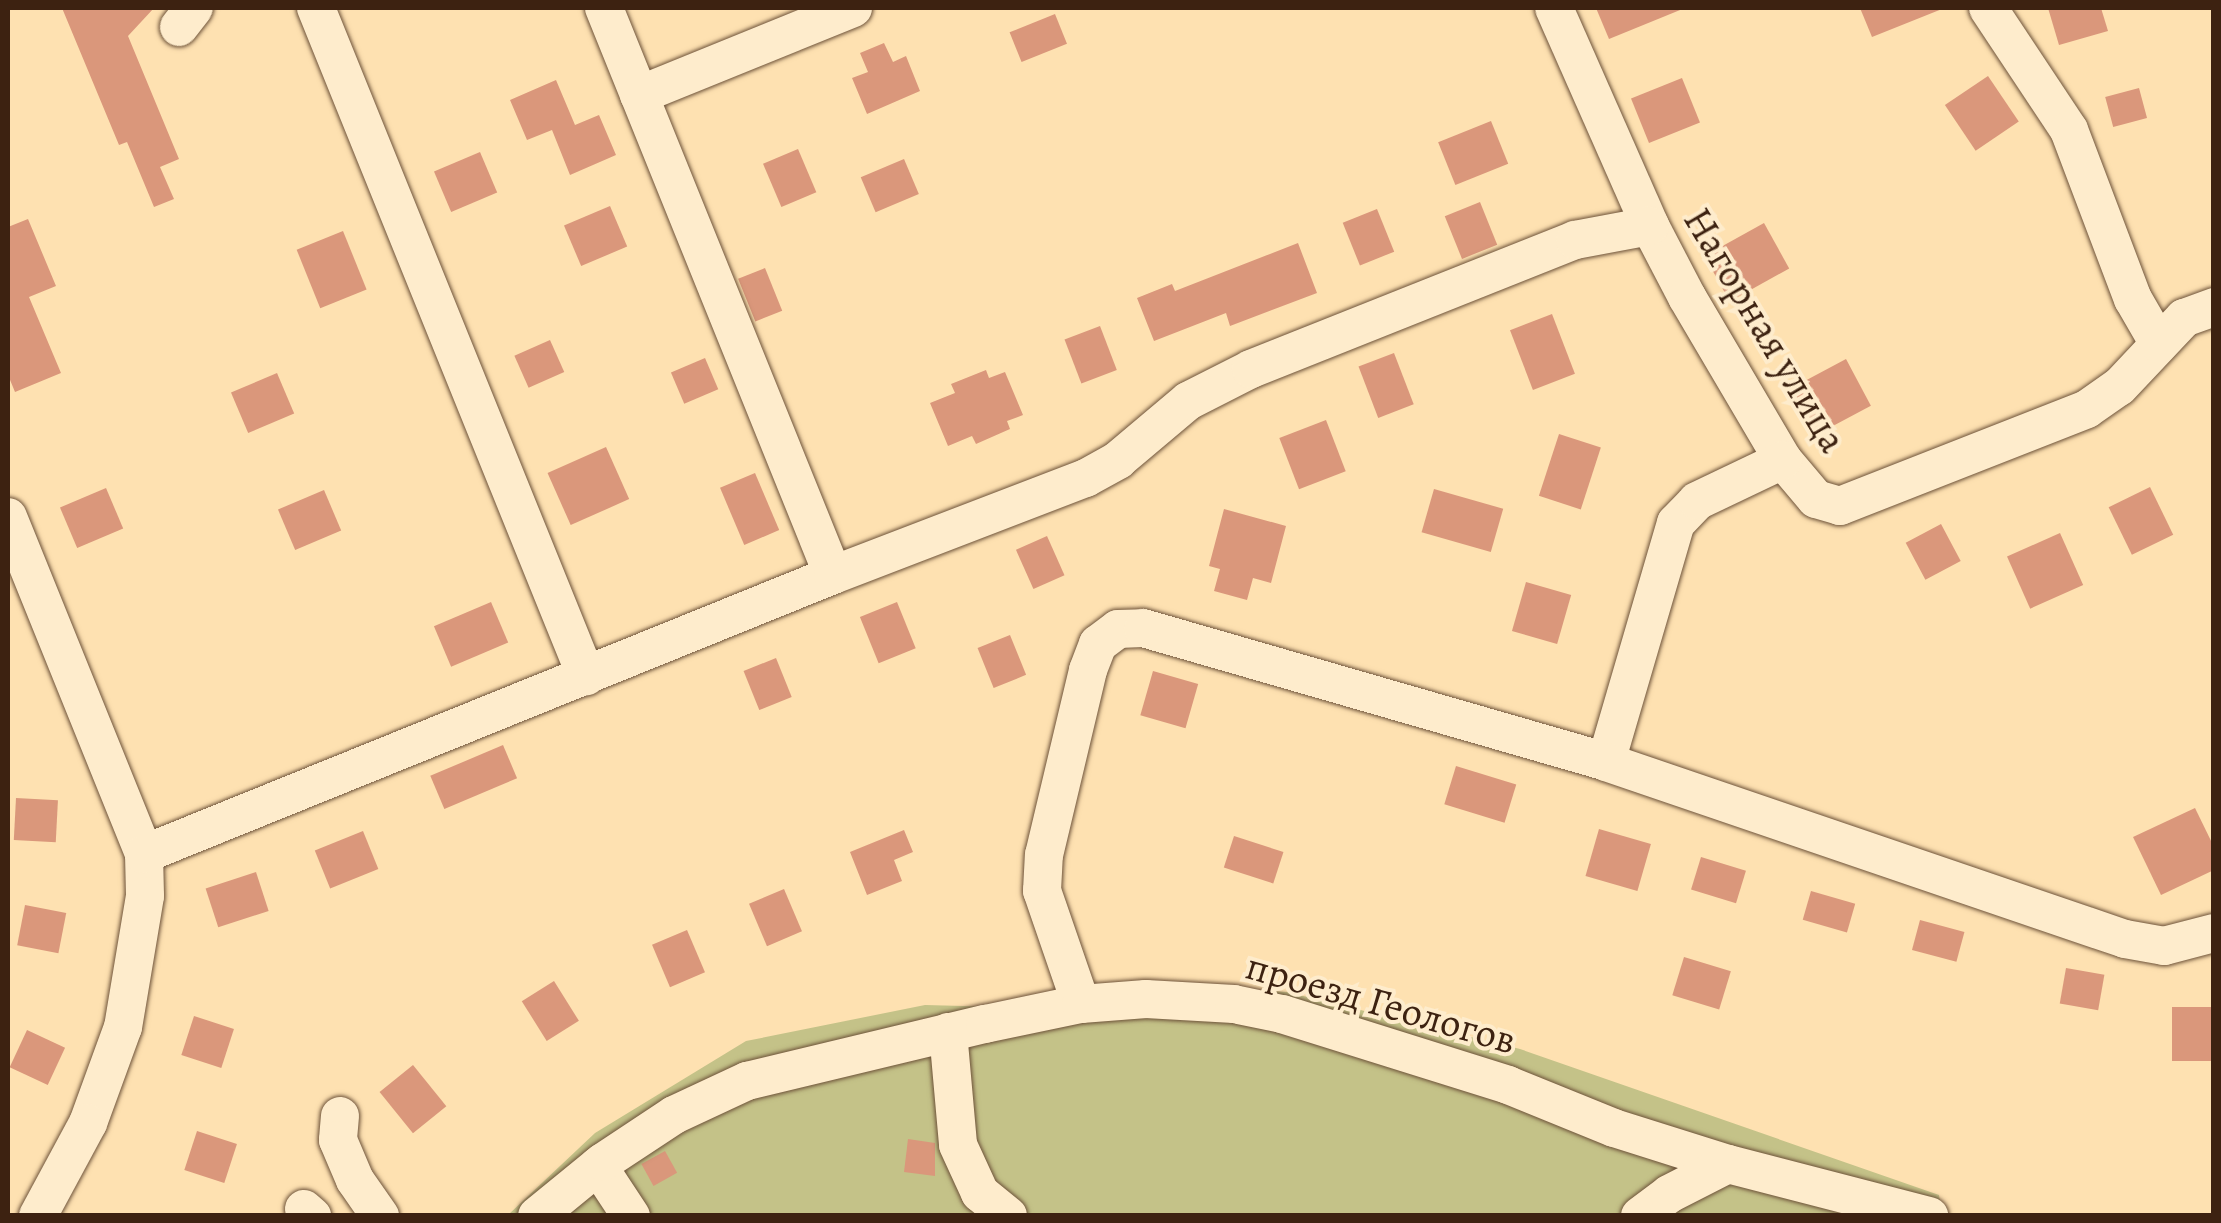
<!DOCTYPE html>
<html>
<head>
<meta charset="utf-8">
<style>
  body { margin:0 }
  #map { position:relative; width:2221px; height:1223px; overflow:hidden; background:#fee1b1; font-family:Alegreya,serif }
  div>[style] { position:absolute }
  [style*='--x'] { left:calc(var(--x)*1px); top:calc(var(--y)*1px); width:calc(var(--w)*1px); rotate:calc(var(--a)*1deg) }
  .green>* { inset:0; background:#c4c288 }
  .building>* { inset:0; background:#da977b; transform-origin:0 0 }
  .roads { filter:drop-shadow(0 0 2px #6d5239) drop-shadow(0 0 2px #6d5239) }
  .minor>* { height:38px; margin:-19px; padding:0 19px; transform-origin:19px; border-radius:19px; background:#feeccc }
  span { translate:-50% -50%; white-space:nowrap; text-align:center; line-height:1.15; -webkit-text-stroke:8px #feeccc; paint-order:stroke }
  .street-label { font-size:40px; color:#3d2211 }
  .frame { position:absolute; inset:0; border:10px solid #3d2211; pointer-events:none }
</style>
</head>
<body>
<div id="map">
  <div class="green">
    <i style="clip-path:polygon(1143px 983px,1287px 992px,1520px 1049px,1939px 1195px,1942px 1215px,507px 1216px,595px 1133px,746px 1041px,925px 1005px,1002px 1007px)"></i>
  </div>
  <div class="building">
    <i style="clip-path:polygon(62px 8px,154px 8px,128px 36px,179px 159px,160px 167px,174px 199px,154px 207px,127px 142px,119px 145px)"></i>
    <i style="clip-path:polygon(1596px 8px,1685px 8px,1609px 39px)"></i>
    <i style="clip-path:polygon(1860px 8px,1942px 8px,1942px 9px,1872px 37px)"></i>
    <i style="clip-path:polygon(2048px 8px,2101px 8px,2108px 31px,2059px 45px)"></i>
    <i style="left:1055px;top:14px;width:32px;height:49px;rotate:68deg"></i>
    <i style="clip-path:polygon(884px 43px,893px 62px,906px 56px,920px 91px,867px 114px,852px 78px,868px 72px,860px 53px)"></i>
    <i style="left:1988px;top:76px;width:55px;height:52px;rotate:56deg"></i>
    <i style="left:1682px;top:78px;width:48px;height:55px;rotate:68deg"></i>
    <i style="clip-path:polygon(556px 80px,575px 125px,599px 115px,616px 155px,570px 175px,552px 130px,527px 140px,510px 100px)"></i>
    <i style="left:2139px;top:88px;width:31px;height:35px;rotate:75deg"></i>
    <i style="left:1491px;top:121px;width:46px;height:57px;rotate:68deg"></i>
    <i style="left:798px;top:149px;width:47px;height:38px;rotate:67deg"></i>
    <i style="left:480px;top:152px;width:44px;height:50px;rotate:67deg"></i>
    <i style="left:904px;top:159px;width:38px;height:47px;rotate:67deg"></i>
    <i style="left:1480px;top:202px;width:46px;height:38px;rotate:68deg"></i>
    <i style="left:610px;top:206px;width:44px;height:50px;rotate:67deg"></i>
    <i style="left:1377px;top:209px;width:46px;height:37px;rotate:68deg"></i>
    <i style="clip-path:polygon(28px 219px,56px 286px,29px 297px,61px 373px,15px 392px,8px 375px,8px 227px)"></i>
    <i style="left:1764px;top:223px;width:52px;height:68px;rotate:61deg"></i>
    <i style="left:343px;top:231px;width:63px;height:50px;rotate:68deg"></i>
    <i style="clip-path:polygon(1298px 243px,1317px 293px,1230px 326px,1226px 313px,1154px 341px,1137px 298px,1172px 284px,1175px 291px)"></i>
    <i style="left:765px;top:268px;width:46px;height:29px;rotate:68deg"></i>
    <i style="left:1552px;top:314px;width:64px;height:45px;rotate:69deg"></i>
    <i style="left:1100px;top:326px;width:47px;height:38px;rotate:69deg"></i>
    <i style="left:550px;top:340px;width:35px;height:39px;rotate:66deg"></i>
    <i style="left:1394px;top:353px;width:55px;height:38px;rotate:69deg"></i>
    <i style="left:705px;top:358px;width:34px;height:37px;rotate:67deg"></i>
    <i style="left:1846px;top:359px;width:53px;height:68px;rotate:62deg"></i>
    <i style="clip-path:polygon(986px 370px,989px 378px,1005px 372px,1023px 415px,1007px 421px,1010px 429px,976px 444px,972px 436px,948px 446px,930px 403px,955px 393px,951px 384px)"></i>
    <i style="left:277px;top:373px;width:44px;height:50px;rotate:67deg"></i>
    <i style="left:1326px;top:420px;width:55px;height:50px;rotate:69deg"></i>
    <i style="left:1559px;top:434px;width:44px;height:65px;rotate:18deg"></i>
    <i style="left:606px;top:447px;width:57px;height:64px;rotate:66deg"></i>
    <i style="left:755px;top:473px;width:62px;height:38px;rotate:67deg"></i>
    <i style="left:2150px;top:487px;width:53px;height:46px;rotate:64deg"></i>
    <i style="left:106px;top:488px;width:44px;height:50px;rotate:67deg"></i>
    <i style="left:1434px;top:489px;width:72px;height:45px;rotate:16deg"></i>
    <i style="left:324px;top:490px;width:44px;height:50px;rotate:67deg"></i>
    <i style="clip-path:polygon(1224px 509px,1286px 526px,1271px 583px,1253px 578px,1247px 600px,1214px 591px,1220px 569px,1209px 566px)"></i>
    <i style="left:1941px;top:524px;width:42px;height:40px;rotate:62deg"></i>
    <i style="left:2060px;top:533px;width:57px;height:58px;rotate:66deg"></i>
    <i style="left:1047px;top:536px;width:43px;height:34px;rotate:66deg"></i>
    <i style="left:1526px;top:582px;width:47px;height:51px;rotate:16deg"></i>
    <i style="left:491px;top:602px;width:44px;height:62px;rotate:67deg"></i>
    <i style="left:897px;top:602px;width:50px;height:40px;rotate:68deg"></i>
    <i style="left:1010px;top:635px;width:43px;height:35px;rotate:68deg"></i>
    <i style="left:776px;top:658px;width:42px;height:35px;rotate:68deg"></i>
    <i style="left:1153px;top:671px;width:47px;height:46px;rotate:16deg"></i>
    <i style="left:503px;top:745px;width:36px;height:79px;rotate:67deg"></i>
    <i style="left:1456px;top:766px;width:63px;height:40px;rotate:17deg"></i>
    <i style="left:16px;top:798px;width:42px;height:42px;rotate:3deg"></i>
    <i style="clip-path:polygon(2195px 808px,2214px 847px,2214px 870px,2161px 895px,2133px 837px)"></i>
    <i style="left:1599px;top:829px;width:54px;height:49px;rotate:16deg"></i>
    <i style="clip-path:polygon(904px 830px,913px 852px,894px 860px,902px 881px,867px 895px,850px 852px)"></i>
    <i style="left:363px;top:831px;width:41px;height:52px;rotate:68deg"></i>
    <i style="left:1234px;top:836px;width:52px;height:33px;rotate:18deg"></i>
    <i style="left:1701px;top:857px;width:47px;height:34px;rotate:17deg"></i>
    <i style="left:256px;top:872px;width:41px;height:53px;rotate:72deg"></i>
    <i style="left:784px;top:889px;width:46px;height:38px;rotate:67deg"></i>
    <i style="left:1811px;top:891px;width:46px;height:30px;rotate:16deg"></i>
    <i style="left:25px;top:905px;width:42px;height:41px;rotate:11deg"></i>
    <i style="left:1920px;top:920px;width:46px;height:31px;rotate:15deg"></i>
    <i style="left:687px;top:930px;width:46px;height:38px;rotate:67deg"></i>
    <i style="left:1684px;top:957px;width:49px;height:40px;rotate:17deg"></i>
    <i style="left:2066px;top:968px;width:39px;height:36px;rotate:10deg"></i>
    <i style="left:554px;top:981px;width:47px;height:38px;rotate:58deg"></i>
    <i style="left:2214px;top:1007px;width:54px;height:42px;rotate:90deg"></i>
    <i style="left:194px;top:1016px;width:42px;height:41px;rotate:18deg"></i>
    <i style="left:27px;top:1030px;width:42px;height:41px;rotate:25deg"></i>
    <i style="left:413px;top:1065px;width:53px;height:43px;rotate:51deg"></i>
    <i style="left:197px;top:1131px;width:42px;height:41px;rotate:18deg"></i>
    <i style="clip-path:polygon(908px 1139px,935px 1143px,935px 1176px,904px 1172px)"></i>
    <i style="left:665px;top:1151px;width:25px;height:27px;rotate:61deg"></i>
  </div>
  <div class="roads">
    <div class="minor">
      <i style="--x:316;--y:8;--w:721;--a:67.99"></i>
      <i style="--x:604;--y:8;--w:611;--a:68.01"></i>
      <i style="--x:1554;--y:8;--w:238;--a:66.2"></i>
      <i style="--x:1650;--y:226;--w:80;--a:62.5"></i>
      <i style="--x:1687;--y:297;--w:189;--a:59.5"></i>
      <i style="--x:1783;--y:460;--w:51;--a:49.8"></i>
      <i style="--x:1816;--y:499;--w:25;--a:16"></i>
      <i style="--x:1840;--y:506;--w:265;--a:-21.4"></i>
      <i style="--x:2087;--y:409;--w:39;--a:-35"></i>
      <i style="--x:2119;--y:387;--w:95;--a:-46.7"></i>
      <i style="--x:2184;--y:318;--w:32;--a:-20"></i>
      <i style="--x:1988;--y:8;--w:146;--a:56.4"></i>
      <i style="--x:2069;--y:130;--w:181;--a:69.3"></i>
      <i style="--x:2133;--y:299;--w:52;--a:60"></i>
      <i style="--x:179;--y:27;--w:24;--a:-52"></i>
      <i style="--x:639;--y:95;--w:231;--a:-22.1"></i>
      <i style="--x:8;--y:517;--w:363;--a:68"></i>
      <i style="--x:144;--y:854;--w:42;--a:88.6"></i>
      <i style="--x:145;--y:896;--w:133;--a:99.5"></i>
      <i style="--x:123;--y:1027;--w:102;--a:110"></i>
      <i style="--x:88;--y:1123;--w:106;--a:118.3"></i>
      <i style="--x:1606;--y:762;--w:249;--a:-73.7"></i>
      <i style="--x:1676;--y:523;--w:30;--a:-46"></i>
      <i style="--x:1697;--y:501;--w:95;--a:-25.5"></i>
      <i style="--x:144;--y:854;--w:743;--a:-22.04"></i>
      <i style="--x:833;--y:575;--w:271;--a:-21"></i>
      <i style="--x:1086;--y:478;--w:37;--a:-29"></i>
      <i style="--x:1118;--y:460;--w:92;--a:-40.1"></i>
      <i style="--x:1188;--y:401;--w:71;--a:-26.9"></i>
      <i style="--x:1251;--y:369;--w:349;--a:-21.7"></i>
      <i style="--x:1575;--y:240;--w:76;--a:-10.6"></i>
      <i style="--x:1081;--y:1004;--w:120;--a:-109"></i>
      <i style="--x:1042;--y:891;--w:36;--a:-87"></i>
      <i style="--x:1044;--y:855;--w:190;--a:-76.6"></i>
      <i style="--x:1088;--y:670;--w:28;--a:-69"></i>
      <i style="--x:1098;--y:644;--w:25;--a:-37"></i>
      <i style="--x:1118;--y:629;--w:25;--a:-2"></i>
      <i style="--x:1143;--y:628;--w:482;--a:16.1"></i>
      <i style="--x:1606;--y:762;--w:548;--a:18.83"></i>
      <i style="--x:2125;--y:939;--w:40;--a:10"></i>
      <i style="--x:2164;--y:946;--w:52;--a:-14.6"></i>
      <i style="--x:948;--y:1032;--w:113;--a:84.9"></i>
      <i style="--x:958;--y:1145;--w:53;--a:65.4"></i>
      <i style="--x:980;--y:1193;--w:36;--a:39"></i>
      <i style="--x:340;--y:1116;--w:24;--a:95"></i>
      <i style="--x:338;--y:1140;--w:43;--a:67"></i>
      <i style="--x:355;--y:1180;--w:44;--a:55.2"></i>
      <i style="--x:598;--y:1166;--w:60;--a:56.6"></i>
      <i style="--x:304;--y:1209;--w:11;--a:41"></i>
      <i style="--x:537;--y:1216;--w:85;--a:-39.3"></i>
      <i style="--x:603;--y:1162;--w:85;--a:-33.5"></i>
      <i style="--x:674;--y:1115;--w:81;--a:-25"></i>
      <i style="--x:747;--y:1081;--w:245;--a:-13.5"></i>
      <i style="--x:985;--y:1024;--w:98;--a:-11.8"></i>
      <i style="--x:1081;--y:1004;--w:65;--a:-4.4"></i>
      <i style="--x:1146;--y:999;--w:88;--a:3.3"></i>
      <i style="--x:1234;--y:1004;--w:49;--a:11.8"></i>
      <i style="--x:1282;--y:1014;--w:237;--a:17.4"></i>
      <i style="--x:1508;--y:1085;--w:114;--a:22.1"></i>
      <i style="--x:1614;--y:1128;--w:120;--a:17.5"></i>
      <i style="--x:1728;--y:1164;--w:208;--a:14.5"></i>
      <i style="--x:1640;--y:1216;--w:36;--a:-37"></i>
      <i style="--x:1669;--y:1194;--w:66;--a:-27"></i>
    </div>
  </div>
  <div class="street-label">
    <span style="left:1765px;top:330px;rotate:59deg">Нагорная улица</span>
    <span style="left:1381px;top:1003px;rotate:16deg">проезд Геологов</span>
  </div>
  <div class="frame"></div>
</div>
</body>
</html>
